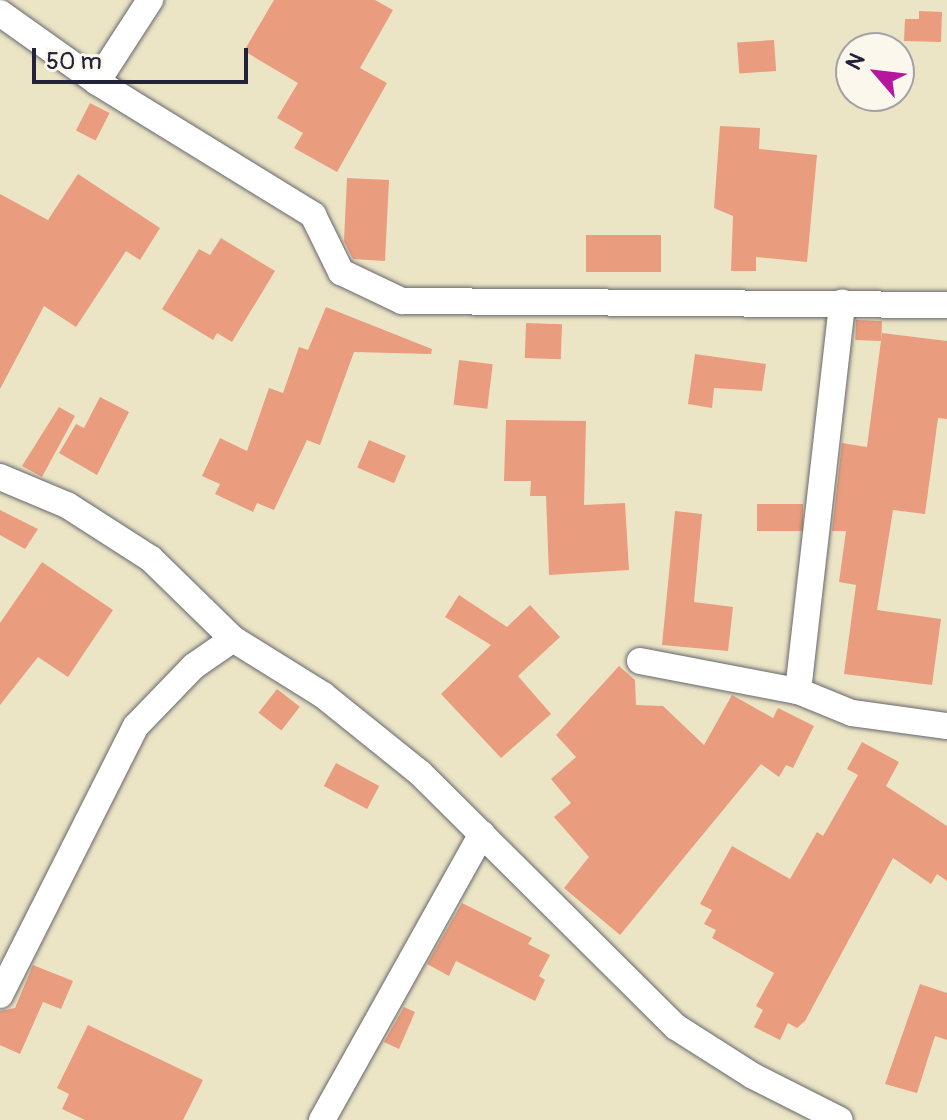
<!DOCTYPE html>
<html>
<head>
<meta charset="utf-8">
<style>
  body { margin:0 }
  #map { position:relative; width:947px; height:1120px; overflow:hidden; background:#ebe5c6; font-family:Pangolin,sans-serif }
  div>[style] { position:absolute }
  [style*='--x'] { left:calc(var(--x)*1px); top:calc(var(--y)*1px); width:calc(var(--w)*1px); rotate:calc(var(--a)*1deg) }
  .building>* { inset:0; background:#e99d7e; transform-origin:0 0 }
  .roads { filter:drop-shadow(0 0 2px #68666c) drop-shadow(0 0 2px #68666c) }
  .minor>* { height:26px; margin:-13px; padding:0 13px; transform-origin:13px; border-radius:13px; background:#fff }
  span { translate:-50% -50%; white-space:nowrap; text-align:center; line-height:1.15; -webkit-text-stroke:8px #fbf7ec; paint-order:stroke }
  .north { position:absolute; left:835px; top:32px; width:80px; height:80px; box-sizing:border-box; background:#fbf7ec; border:2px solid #a4a2a5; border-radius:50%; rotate:298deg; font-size:22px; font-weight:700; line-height:32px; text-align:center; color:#22223b }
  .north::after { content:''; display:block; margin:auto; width:28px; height:36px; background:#b5179e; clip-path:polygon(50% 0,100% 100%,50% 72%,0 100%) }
  .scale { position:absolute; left:32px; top:48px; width:216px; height:36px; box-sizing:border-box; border:4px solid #22223b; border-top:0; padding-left:10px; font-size:24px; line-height:28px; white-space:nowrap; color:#22223b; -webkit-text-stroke:6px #fbf7ec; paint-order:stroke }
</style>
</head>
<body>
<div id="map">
  <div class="building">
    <i style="clip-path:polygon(274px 0,375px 0,393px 10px,360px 68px,387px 83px,337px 172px,294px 148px,303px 133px,277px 118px,298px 83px,244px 51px)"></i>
    <i style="clip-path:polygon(919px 11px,942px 12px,941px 42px,904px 41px,905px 19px,919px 19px)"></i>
    <i style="left:774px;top:40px;width:31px;height:37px;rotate:86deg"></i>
    <i style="left:90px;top:103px;width:22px;height:31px;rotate:27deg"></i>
    <i style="clip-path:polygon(720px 126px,760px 128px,759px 149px,817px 155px,807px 262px,756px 257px,756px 271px,731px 271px,733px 216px,714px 208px)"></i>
    <i style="clip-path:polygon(78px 174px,160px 228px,140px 260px,126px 251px,76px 327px,44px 306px,0 389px,0 194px,48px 220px)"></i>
    <i style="clip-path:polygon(347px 178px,389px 180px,385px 261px,353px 259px,344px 241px)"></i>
    <i style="left:586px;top:235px;width:75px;height:37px"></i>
    <i style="clip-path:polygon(221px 238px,275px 271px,232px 342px,217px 333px,213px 340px,162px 309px,199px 249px,210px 255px)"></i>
    <i style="clip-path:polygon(326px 307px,432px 349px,431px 354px,354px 352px,320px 445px,307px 440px,274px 510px,257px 503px,253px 512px,215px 494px,220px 484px,202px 476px,220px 438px,247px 451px,269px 388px,283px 393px,299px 347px,308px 350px)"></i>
    <i style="left:856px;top:320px;width:26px;height:20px;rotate:2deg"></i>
    <i style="left:526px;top:323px;width:36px;height:35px;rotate:2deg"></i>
    <i style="clip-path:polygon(882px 333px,947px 341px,947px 419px,938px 418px,925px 514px,893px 510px,877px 610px,941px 619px,932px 685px,844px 674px,856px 585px,839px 582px,846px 531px,832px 531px,842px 443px,867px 447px)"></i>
    <i style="clip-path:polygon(695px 354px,766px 364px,762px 391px,714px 388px,712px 408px,688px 404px)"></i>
    <i style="left:459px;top:360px;width:34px;height:45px;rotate:7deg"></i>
    <i style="clip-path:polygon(100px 397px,129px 412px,97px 475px,59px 453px,76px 424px,84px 428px)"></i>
    <i style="clip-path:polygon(59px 407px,75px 416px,42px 477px,22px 466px)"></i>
    <i style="clip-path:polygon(506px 420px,586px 421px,584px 505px,625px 503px,629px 570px,549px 575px,546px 496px,530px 496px,531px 481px,504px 481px)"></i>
    <i style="left:369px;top:440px;width:40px;height:30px;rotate:23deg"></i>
    <i style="left:757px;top:504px;width:46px;height:27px"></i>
    <i style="clip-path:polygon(0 510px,38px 529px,25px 549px,0 535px)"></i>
    <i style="clip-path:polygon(675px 511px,702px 514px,694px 602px,733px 607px,728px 651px,662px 645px)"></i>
    <i style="clip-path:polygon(42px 562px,113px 610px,68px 677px,38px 657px,0 705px,0 623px)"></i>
    <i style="clip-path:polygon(459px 595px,507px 627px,530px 605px,560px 637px,518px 676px,551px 714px,501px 758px,441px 694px,491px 645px,445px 617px)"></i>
    <i style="clip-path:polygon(619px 666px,635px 680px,636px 705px,663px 706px,704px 745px,732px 695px,773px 718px,778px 708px,814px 726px,793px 768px,786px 765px,779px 777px,761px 764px,620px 935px,564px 888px,589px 857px,554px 817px,571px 803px,551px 779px,576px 757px,556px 735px)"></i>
    <i style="left:277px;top:689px;width:29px;height:30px;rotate:38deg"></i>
    <i style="clip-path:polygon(862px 742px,899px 762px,886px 786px,947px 826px,947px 881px,937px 874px,931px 884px,893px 858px,805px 1021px,797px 1028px,788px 1023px,780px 1040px,754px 1027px,763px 1010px,756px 1006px,774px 973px,712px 938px,716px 930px,704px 924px,712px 910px,700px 904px,732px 846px,790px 879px,817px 832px,823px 836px,858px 775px,847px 769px)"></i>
    <i style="left:336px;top:763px;width:49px;height:26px;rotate:28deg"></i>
    <i style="clip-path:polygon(462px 903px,532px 938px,528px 944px,550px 955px,539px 976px,545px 980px,535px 1001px,456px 961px,449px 976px,427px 964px)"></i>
    <i style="clip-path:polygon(33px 965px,73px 981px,61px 1009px,43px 1002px,20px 1054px,0 1045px,0 1011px,15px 1008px)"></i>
    <i style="clip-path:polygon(920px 984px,947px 993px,947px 1040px,935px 1036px,917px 1093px,885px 1084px)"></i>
    <i style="clip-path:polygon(404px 1007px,415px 1012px,399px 1049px,384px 1042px)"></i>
    <i style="clip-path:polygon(88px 1025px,203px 1080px,183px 1120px,85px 1120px,62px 1109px,69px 1094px,57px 1088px)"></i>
  </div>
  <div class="roads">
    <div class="minor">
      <i style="--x:0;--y:13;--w:119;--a:35.4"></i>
      <i style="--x:97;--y:82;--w:254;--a:31.6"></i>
      <i style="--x:313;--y:215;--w:64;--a:63.8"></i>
      <i style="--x:341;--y:272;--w:68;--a:25.4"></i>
      <i style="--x:402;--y:301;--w:545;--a:0.42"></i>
      <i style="--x:97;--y:82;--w:98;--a:-57.1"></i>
      <i style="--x:0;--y:477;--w:73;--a:22.7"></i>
      <i style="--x:67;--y:505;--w:100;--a:32.7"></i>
      <i style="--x:151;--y:559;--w:115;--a:44.3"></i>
      <i style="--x:233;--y:639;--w:106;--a:31.9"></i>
      <i style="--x:323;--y:695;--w:124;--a:38.8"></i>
      <i style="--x:420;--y:773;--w:361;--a:44.8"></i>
      <i style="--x:676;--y:1027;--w:91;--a:32.5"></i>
      <i style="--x:753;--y:1076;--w:97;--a:26.8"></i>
      <i style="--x:640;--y:661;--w:161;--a:10.8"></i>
      <i style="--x:798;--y:691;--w:58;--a:22.2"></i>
      <i style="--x:852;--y:713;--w:96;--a:7.8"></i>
      <i style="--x:798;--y:691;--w:391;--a:-83.5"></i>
      <i style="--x:0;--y:995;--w:301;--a:-63.2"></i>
      <i style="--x:136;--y:726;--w:83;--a:-46"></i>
      <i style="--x:194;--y:666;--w:47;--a:-34.7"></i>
      <i style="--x:322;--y:1120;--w:328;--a:-60.8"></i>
    </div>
  </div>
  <div class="north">N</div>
  <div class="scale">50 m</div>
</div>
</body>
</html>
